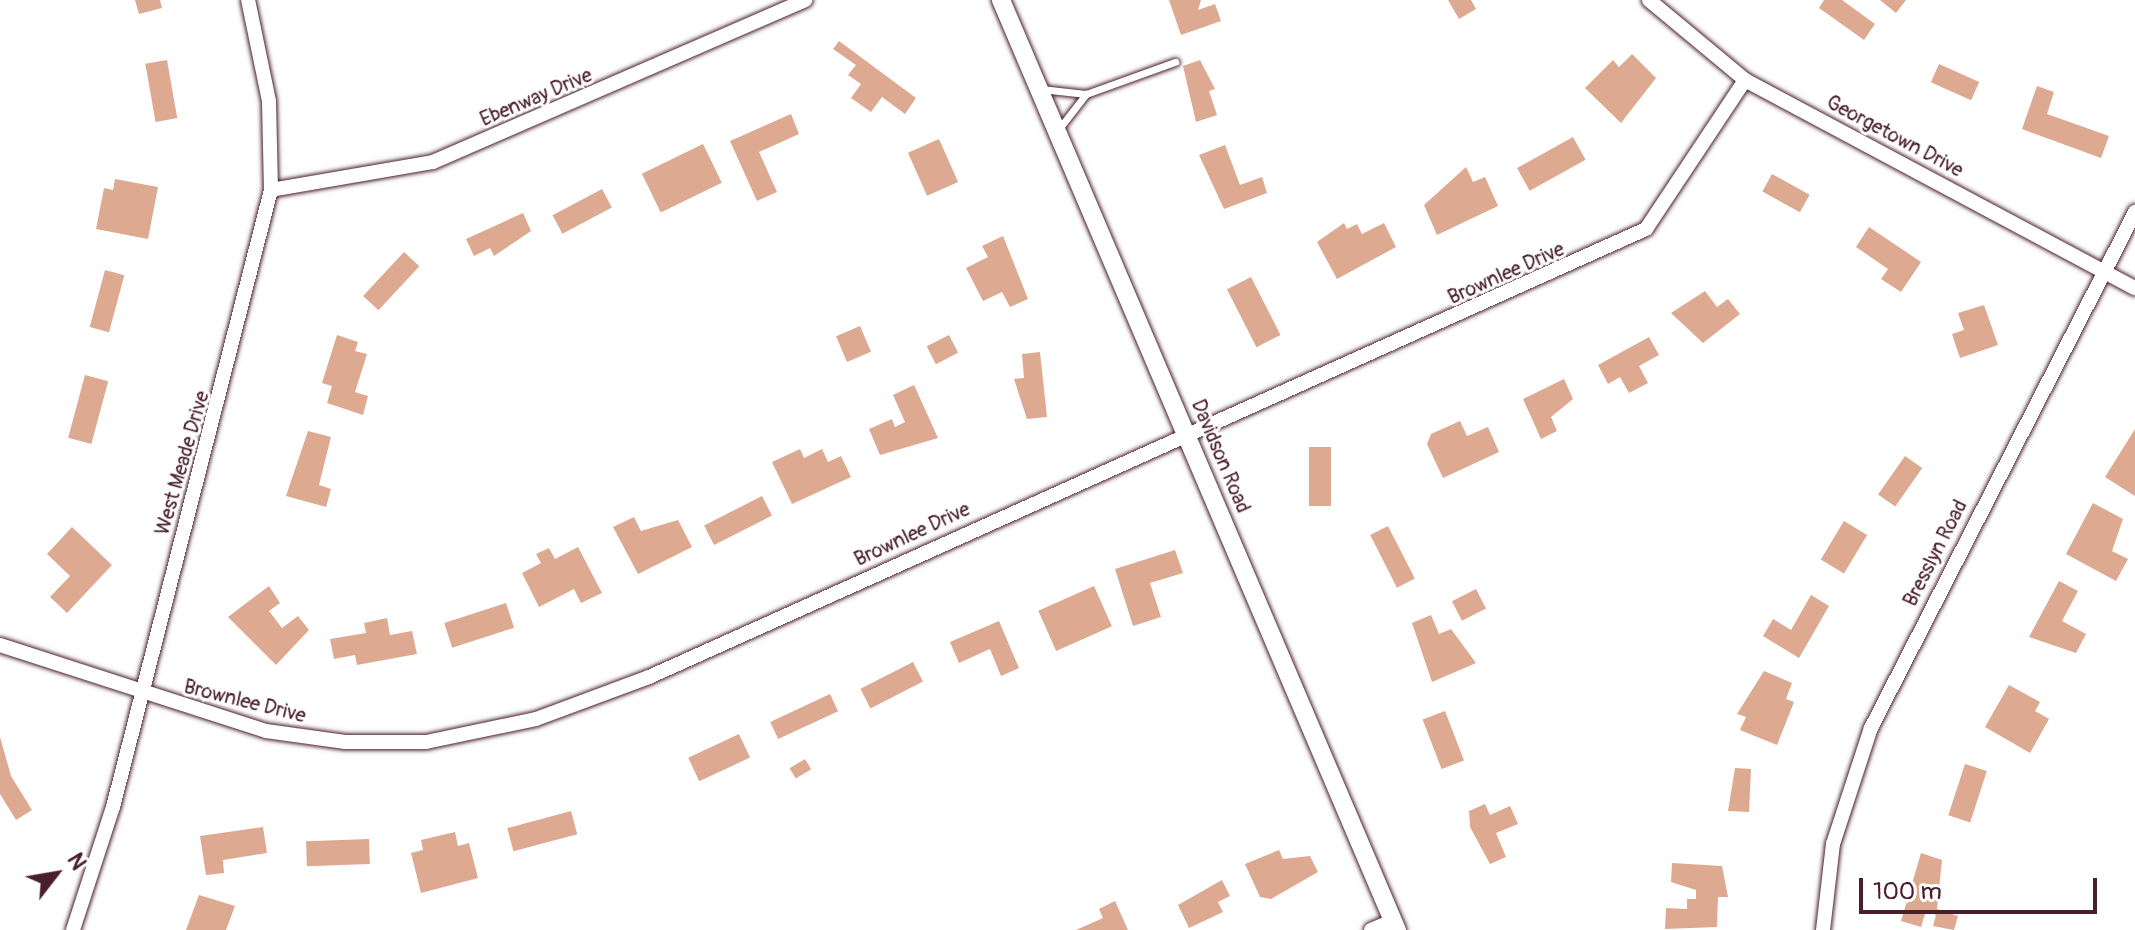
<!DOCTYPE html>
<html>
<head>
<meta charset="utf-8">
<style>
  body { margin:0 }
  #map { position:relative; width:2135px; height:930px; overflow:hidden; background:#fff; font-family:Pangolin,sans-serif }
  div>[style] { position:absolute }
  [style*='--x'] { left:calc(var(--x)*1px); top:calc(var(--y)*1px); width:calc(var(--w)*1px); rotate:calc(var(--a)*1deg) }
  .building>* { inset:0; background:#dda991; transform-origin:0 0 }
  .roads { filter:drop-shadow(0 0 2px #4a1f2b) drop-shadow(0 0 2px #4a1f2b) }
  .lane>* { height:7px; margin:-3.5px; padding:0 3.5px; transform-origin:3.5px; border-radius:3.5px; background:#fff }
  .street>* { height:14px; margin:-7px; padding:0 7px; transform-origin:7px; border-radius:7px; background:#fff }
  .secondary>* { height:18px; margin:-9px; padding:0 9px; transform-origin:9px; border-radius:9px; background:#fff }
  span { translate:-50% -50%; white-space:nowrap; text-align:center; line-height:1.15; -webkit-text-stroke:6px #fff; paint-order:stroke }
  .street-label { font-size:20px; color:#4a1f2b }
  .north { position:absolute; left:16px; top:834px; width:80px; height:80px; -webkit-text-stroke:6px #fff; paint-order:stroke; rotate:59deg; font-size:22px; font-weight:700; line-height:32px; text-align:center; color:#4a1f2b }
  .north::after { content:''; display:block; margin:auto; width:28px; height:36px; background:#4a1f2b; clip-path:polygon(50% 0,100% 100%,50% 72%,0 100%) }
  .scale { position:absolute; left:1859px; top:878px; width:238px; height:36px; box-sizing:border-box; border:4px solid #4a1f2b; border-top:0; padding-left:10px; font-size:24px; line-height:28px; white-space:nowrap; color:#4a1f2b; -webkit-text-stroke:6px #fff; paint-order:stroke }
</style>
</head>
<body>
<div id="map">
  <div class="building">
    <i style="clip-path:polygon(135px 0,160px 0,162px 8px,139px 14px)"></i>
    <i style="clip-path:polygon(1169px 0,1201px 0,1198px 10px,1215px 4px,1221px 21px,1181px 35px)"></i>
    <i style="clip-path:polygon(1448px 0,1471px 0,1476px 9px,1459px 19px)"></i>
    <i style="clip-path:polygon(1824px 0,1842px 0,1875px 24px,1864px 40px,1819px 8px)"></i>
    <i style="clip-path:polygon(1880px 0,1906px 0,1896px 13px)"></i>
    <i style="clip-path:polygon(839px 41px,916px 98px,905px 114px,882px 97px,871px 112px,851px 98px,861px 84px,848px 75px,856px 65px,833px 49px)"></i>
    <i style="clip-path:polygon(1632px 54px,1656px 78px,1621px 123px,1585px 88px,1613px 60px,1619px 67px)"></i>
    <i style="left:167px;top:60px;width:59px;height:22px;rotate:80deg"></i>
    <i style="clip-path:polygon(1200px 60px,1215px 89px,1209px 91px,1217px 115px,1196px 122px,1183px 66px)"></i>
    <i style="left:1939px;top:64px;width:44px;height:20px;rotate:24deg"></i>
    <i style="clip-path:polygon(2037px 86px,2054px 92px,2047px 114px,2109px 136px,2101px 158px,2022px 129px)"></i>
    <i style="clip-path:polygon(791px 114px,799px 134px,759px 152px,777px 192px,757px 201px,730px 141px)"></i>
    <i style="left:1573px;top:137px;width:26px;height:64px;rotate:61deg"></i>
    <i style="left:939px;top:139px;width:47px;height:34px;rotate:66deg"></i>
    <i style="left:703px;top:144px;width:43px;height:68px;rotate:64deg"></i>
    <i style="clip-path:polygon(1225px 145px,1240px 185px,1262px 177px,1267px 193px,1224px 209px,1199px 155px)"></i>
    <i style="clip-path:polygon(1466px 167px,1473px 182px,1485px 177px,1498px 206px,1437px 235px,1424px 205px)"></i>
    <i style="left:1772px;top:174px;width:43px;height:20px;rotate:29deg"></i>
    <i style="clip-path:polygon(115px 179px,158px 187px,148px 239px,96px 229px,104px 188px,113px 190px)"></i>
    <i style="left:602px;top:189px;width:21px;height:56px;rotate:62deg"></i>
    <i style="clip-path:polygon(523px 213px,531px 231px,494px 256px,490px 248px,474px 256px,466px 239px)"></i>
    <i style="clip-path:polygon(1344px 223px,1347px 229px,1357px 224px,1362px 234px,1384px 223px,1396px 247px,1337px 279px,1317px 242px)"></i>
    <i style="clip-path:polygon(1869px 227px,1921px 262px,1901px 292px,1881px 279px,1888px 269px,1856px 247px)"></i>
    <i style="clip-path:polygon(1003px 236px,1028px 299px,1010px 307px,1002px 292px,983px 301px,966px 268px,988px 257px,982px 246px)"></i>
    <i style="left:404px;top:252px;width:21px;height:60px;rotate:43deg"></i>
    <i style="left:105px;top:270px;width:20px;height:59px;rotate:15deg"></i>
    <i style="left:1251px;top:277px;width:65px;height:27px;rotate:63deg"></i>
    <i style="clip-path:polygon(1705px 291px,1717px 307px,1728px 299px,1740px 314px,1703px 343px,1671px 313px)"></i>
    <i style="clip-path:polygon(1984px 305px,1998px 345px,1960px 358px,1952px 334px,1964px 330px,1958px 313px)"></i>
    <i style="left:860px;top:326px;width:28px;height:26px;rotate:67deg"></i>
    <i style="clip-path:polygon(337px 335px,358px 342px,355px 351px,367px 354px,355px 392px,368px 396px,363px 415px,327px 403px,332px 386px,322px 383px)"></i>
    <i style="left:949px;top:335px;width:20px;height:25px;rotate:63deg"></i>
    <i style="clip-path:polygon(1649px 337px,1659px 355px,1639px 366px,1648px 383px,1629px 393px,1620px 377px,1608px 384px,1598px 365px)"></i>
    <i style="clip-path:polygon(1040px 352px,1047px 417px,1027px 419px,1014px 379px,1024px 378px,1022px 354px)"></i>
    <i style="left:85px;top:375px;width:24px;height:65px;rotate:15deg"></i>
    <i style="clip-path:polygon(1564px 379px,1573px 399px,1551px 417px,1557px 431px,1541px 439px,1523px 399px)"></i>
    <i style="clip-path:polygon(914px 385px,938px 438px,880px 455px,869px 429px,892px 419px,895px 427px,905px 422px,893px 395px)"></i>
    <i style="clip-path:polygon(1460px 421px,1467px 436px,1488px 427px,1499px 452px,1443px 478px,1427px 444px,1431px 434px)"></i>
    <i style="clip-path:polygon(2135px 429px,2135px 496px,2105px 477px)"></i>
    <i style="clip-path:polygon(308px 431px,331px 437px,319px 485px,331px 489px,326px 507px,286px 496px)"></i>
    <i style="left:1309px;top:447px;width:22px;height:59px"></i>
    <i style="clip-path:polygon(800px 449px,804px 458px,822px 449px,828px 462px,841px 456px,851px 477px,792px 504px,772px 462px)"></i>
    <i style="left:1905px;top:456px;width:21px;height:47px;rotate:35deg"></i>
    <i style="left:762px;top:496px;width:22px;height:65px;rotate:63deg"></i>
    <i style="clip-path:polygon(2093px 503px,2123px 519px,2112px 551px,2128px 559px,2116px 581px,2066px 554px)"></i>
    <i style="clip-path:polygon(634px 517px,641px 531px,678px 520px,692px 547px,638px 574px,613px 527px)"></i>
    <i style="left:1844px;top:521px;width:27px;height:45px;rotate:31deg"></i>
    <i style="left:1388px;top:526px;width:59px;height:20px;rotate:63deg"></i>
    <i style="clip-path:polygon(72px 527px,112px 565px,67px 613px,50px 597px,70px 576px,47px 554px)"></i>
    <i style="clip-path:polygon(578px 547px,602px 593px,581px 603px,574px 589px,539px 607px,522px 573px,541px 563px,536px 554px,549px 548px,555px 559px)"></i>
    <i style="clip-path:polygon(1175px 550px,1183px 573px,1150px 583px,1161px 617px,1133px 626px,1115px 569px)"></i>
    <i style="clip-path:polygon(2059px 581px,2078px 591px,2062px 621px,2086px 634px,2076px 653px,2029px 637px)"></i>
    <i style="clip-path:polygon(269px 586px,280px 603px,269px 611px,282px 628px,298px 616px,309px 630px,276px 665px,228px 617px)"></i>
    <i style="left:1094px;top:586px;width:44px;height:61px;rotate:66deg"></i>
    <i style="left:1476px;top:589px;width:22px;height:27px;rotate:63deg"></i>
    <i style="clip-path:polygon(1811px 595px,1829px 606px,1799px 658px,1763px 636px,1773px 619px,1791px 630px)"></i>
    <i style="left:506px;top:603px;width:26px;height:65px;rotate:72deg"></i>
    <i style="clip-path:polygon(1431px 615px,1439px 634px,1451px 629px,1476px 663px,1432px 682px,1412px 623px)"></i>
    <i style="clip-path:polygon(387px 618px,390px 635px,412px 631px,417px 654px,357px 665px,355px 655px,334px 659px,330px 639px,366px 633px,364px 623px)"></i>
    <i style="clip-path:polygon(999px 621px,1019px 668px,1001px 676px,990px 649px,959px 663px,950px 642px)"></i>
    <i style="left:913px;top:662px;width:22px;height:59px;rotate:63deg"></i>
    <i style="clip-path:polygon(1764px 671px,1792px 683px,1786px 699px,1794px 702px,1777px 745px,1740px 730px,1746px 717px,1737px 714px)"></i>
    <i style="clip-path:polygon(2009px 685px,2040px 702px,2035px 711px,2049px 719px,2030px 753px,1985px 727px)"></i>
    <i style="left:830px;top:694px;width:19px;height:66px;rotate:65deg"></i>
    <i style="left:1445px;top:711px;width:53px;height:24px;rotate:69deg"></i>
    <i style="left:739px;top:734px;width:26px;height:56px;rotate:65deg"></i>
    <i style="clip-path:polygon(0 737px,11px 776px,32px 810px,16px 820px,0 794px)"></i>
    <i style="left:805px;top:759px;width:12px;height:18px;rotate:59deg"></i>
    <i style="left:1965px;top:764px;width:23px;height:54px;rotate:18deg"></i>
    <i style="clip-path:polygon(1735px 768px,1751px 769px,1749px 812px,1728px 811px)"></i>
    <i style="clip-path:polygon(1485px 804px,1490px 815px,1510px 806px,1518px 824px,1496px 833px,1506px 857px,1490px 864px,1470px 827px,1469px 811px)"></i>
    <i style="left:571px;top:811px;width:24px;height:66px;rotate:75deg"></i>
    <i style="clip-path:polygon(263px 827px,267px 853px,223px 860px,224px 873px,206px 875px,200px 836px)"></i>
    <i style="clip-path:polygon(455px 832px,458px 846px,469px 843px,478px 878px,421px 893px,411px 853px,423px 850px,421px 840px)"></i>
    <i style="left:369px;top:839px;width:25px;height:63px;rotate:88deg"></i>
    <i style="clip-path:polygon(1279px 850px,1283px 859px,1310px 856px,1318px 872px,1271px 899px,1260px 897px,1245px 864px)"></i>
    <i style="clip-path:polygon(1921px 853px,1942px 860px,1937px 909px,1958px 916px,1954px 930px,1933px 926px,1936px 915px,1926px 911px,1921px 927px,1901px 921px)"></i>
    <i style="clip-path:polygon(1672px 863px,1722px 866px,1728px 897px,1718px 897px,1717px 927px,1665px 929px,1666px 908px,1687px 909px,1687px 899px,1696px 899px,1696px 890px,1671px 882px)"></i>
    <i style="clip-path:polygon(1222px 880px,1230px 896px,1218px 902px,1223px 912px,1189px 928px,1178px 905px)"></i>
    <i style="clip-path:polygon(199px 895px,235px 906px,226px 930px,186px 930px)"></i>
    <i style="clip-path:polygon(1115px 901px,1128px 930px,1076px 930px,1103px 918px,1099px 909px)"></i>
  </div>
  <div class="roads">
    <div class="lane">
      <i style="--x:1041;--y:89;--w:45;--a:6.3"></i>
      <i style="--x:1086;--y:94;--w:95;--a:-19.8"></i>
      <i style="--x:1058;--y:130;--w:46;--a:-52.1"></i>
    </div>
    <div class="street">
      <i style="--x:1649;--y:0;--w:125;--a:39.8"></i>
      <i style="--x:1745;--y:80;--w:442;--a:28.1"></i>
      <i style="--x:271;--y:190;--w:164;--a:-9.8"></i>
      <i style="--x:433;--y:162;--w:406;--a:-23.5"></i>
      <i style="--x:0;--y:645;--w:280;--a:17.9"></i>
      <i style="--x:266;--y:731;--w:80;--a:7.9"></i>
      <i style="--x:345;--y:742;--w:81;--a:0"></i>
      <i style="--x:426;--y:742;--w:112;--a:-11.8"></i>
      <i style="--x:536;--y:719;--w:121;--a:-20.4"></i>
      <i style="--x:649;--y:677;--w:1093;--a:-24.2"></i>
      <i style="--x:1646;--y:229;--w:179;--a:-56.4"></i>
      <i style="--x:73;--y:930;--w:129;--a:-72"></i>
      <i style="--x:113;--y:807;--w:637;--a:-75.64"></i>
      <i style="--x:271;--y:190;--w:89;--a:-91.3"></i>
      <i style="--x:269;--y:101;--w:103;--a:-101.7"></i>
      <i style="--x:1371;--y:930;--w:23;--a:-23"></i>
      <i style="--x:1823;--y:930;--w:87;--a:-83.4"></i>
      <i style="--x:1833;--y:844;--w:122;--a:-71.9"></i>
      <i style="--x:1871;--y:728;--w:580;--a:-62.9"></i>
    </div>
    <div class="secondary">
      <i style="--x:1001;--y:0;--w:1011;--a:66.94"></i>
    </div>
  </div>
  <div class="street-label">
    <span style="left:536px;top:97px;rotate:-23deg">Ebenway Drive</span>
    <span style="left:1895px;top:136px;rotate:28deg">Georgetown Drive</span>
    <span style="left:1506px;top:273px;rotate:-24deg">Brownlee Drive</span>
    <span style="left:1221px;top:456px;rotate:67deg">Davidson Road</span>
    <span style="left:182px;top:463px;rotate:-74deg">West Meade Drive</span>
    <span style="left:912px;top:534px;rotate:-25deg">Brownlee Drive</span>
    <span style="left:1935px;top:553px;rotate:-63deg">Bresslyn Road</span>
    <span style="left:245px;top:701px;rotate:14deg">Brownlee Drive</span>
  </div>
  <div class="north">N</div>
  <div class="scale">100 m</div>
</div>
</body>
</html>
